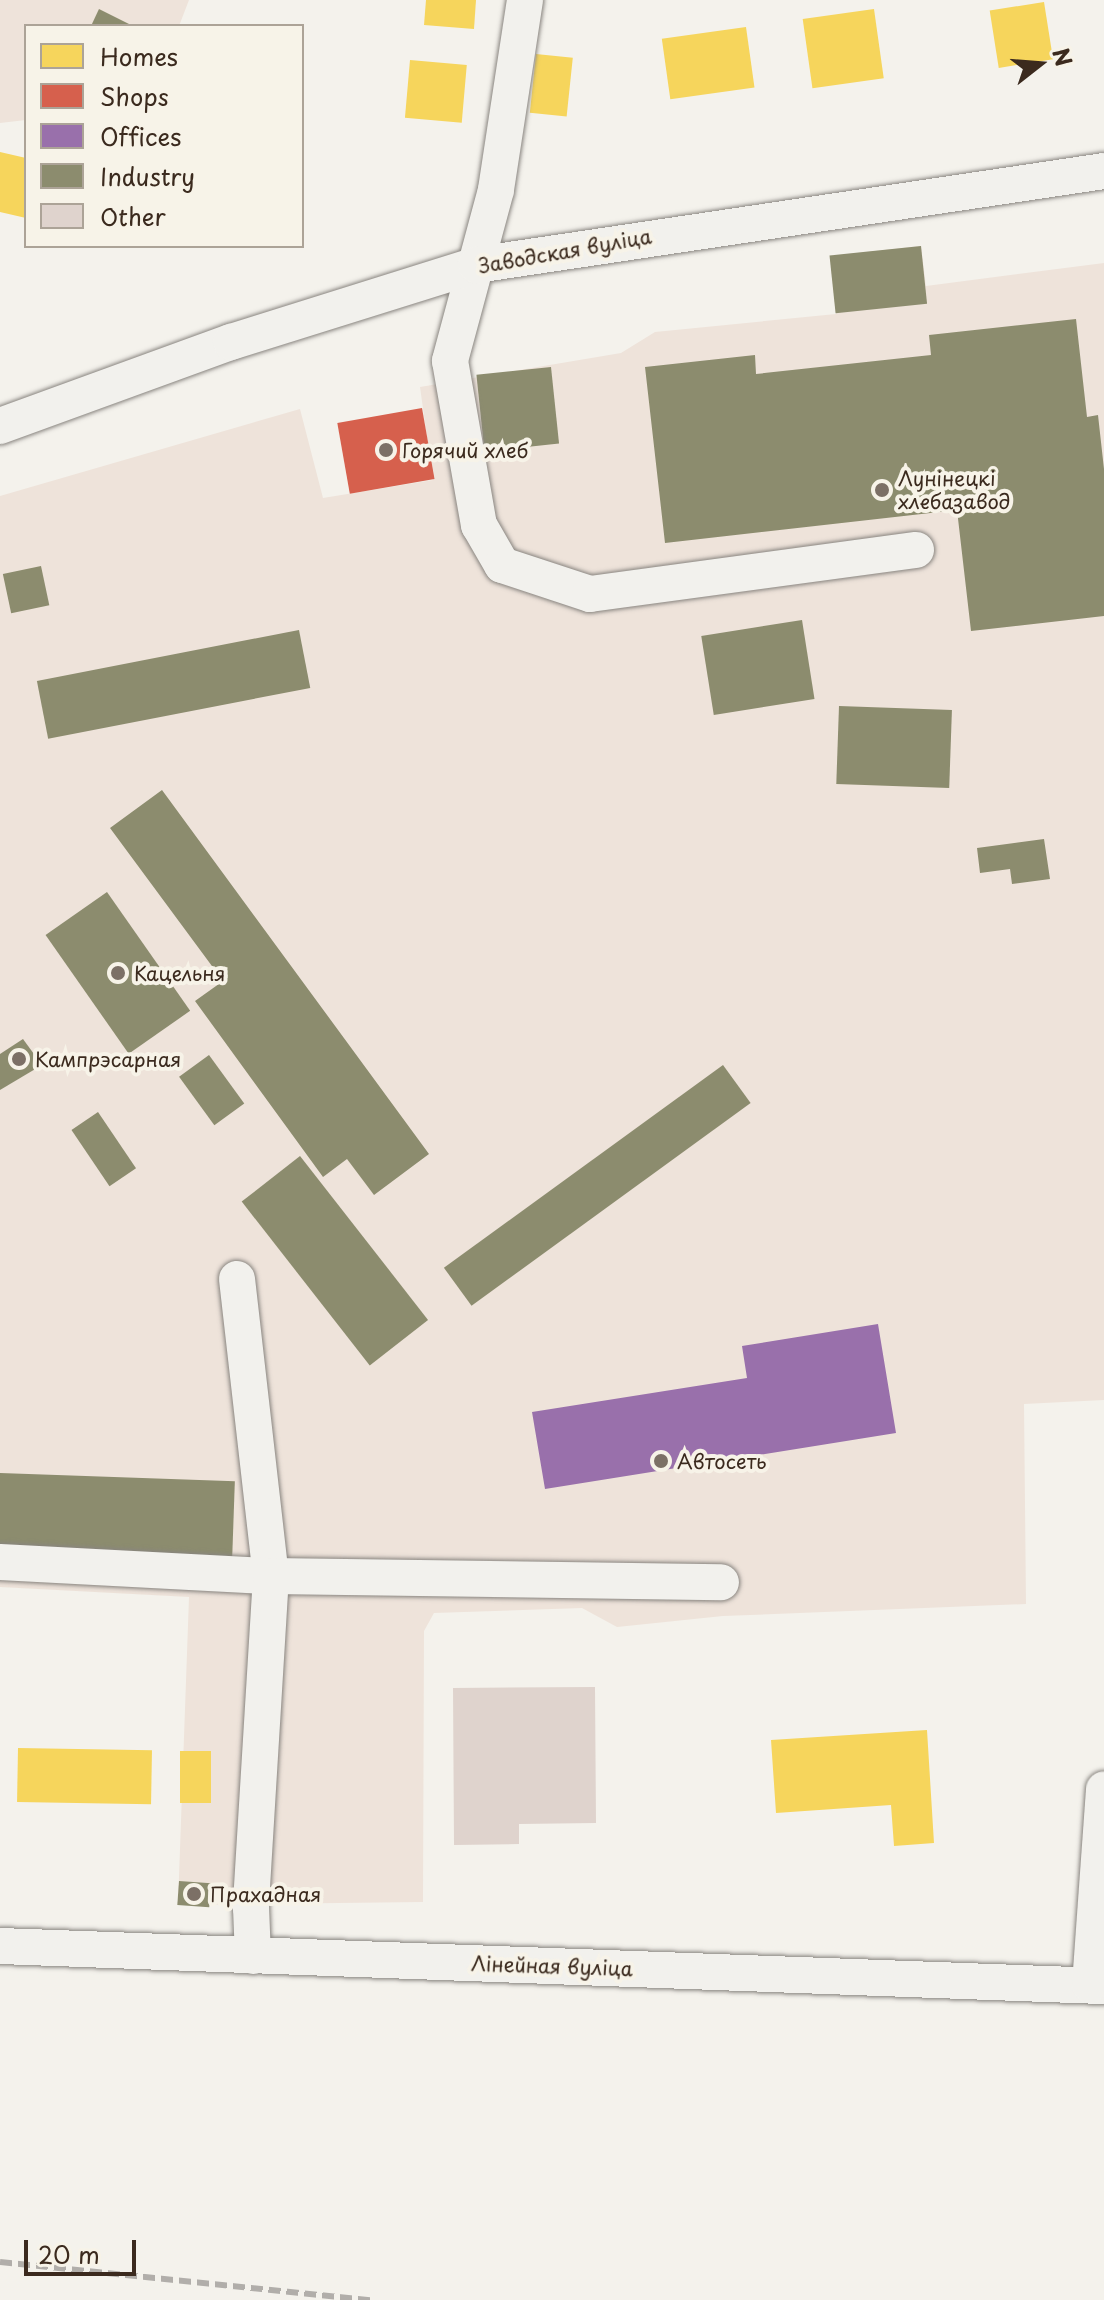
<!DOCTYPE html>
<html>
<head>
<meta charset="utf-8">
<style>
  body { margin:0 }
  #map { position:relative; width:1104px; height:2300px; overflow:hidden; background:#f4f2ec; font-family:"Playpen Sans",sans-serif }
  div>[style] { position:absolute }
  [style*='--x'] { left:calc(var(--x)*1px); top:calc(var(--y)*1px); width:calc(var(--w)*1px); rotate:calc(var(--a)*1deg) }
  .built>* { inset:0; background:#eee3da }
  .homes>* { inset:0; background:#f6d55c; transform-origin:0 0 }
  .shops>* { inset:0; background:#d6604d; transform-origin:0 0 }
  .offices>* { inset:0; background:#9970ab }
  .industry>* { inset:0; background:#8c8c6e; transform-origin:0 0 }
  .building>* { inset:0; background:#dfd3cd }
  .roads { filter:drop-shadow(0 0 2px #898580) drop-shadow(0 0 2px #898580) }
  .minor>* { height:36px; margin:-18px; padding:0 18px; transform-origin:18px; border-radius:18px; background:#f2f1ed }
  .rail>* { height:6px; margin-top:-3px; transform-origin:0; background:repeating-linear-gradient(90deg,#b1aeaa 0 12px,transparent 0 18px) }
  .dots>* { width:22px; height:22px; translate:-50% -50%; box-sizing:border-box; border:4px solid #f7f3e8; border-radius:50% }
  span { translate:-50% -50%; white-space:nowrap; text-align:center; line-height:1.15; -webkit-text-stroke:8px #f7f3e8; paint-order:stroke }
  .street-label { font-size:20px; color:#3b2a1e }
  .poi-label { font-size:20px; color:#3b2a1e }
  .left { translate:0 -50%; text-align:left }
  .legend { position:absolute; left:24px; top:24px; width:280px; height:224px; box-sizing:border-box; background:#f7f3e8; border:2px solid #aca397; margin:0; padding:10px 14px; list-style:none; font-size:24px; color:#3b2a1e }
  .legend li { display:flex; align-items:center; gap:16px; height:40px }
  .legend b { width:40px; border:2px solid #aca397 }
  .north { position:absolute; left:1000px; top:24px; width:80px; height:80px; -webkit-text-stroke:6px #f7f3e8; paint-order:stroke; rotate:73deg; font-size:22px; font-weight:700; line-height:32px; text-align:center; color:#3b2a1e }
  .north::after { content:''; display:block; margin:auto; width:28px; height:36px; background:#3b2a1e; clip-path:polygon(50% 0,100% 100%,50% 72%,0 100%) }
  .scale { position:absolute; left:24px; top:2240px; width:112px; height:36px; box-sizing:border-box; border:4px solid #3b2a1e; border-top:0; padding-left:10px; font-size:24px; line-height:28px; white-space:nowrap; color:#3b2a1e; -webkit-text-stroke:6px #f7f3e8; paint-order:stroke }
</style>
</head>
<body>
<div id="map">
  <div class="built">
    <i style="clip-path:polygon(0 0,189px 0,179px 26px,26px 26px,26px 120px,0 123px)"></i>
    <i style="clip-path:polygon(921px 246px,926px 286px,1104px 263px,1104px 1400px,1024px 1404px,1026px 1604px,723px 1616px,617px 1627px,582px 1608px,434px 1613px,424px 1631px,423px 1902px,178px 1905px,189px 1597px,0 1587px,0 496px,300px 409px,323px 498px,433px 480px,420px 387px,621px 353px,655px 332px,836px 314px,830px 256px)"></i>
  </div>
  <div class="homes">
    <i style="clip-path:polygon(426px 0,476px 0,474px 29px,424px 25px)"></i>
    <i style="left:1044px;top:2px;width:58px;height:55px;rotate:81deg"></i>
    <i style="left:874px;top:9px;width:70px;height:72px;rotate:82deg"></i>
    <i style="left:746px;top:27px;width:61px;height:85px;rotate:82deg"></i>
    <i style="left:536px;top:54px;width:37px;height:59px;rotate:6deg"></i>
    <i style="left:410px;top:60px;width:57px;height:58px;rotate:5deg"></i>
    <i style="clip-path:polygon(0 152px,26px 158px,26px 218px,0 212px)"></i>
    <i style="clip-path:polygon(927px 1730px,934px 1843px,894px 1846px,891px 1805px,776px 1813px,771px 1740px)"></i>
    <i style="left:18px;top:1748px;width:134px;height:54px;rotate:1deg"></i>
    <i style="left:180px;top:1751px;width:31px;height:52px"></i>
  </div>
  <div class="shops">
    <i style="left:422px;top:408px;width:72px;height:86px;rotate:80deg"></i>
  </div>
  <div class="offices">
    <i style="clip-path:polygon(878px 1324px,896px 1433px,545px 1489px,532px 1412px,747px 1378px,742px 1346px)"></i>
  </div>
  <div class="industry">
    <i style="clip-path:polygon(99px 9px,133px 26px,91px 26px)"></i>
    <i style="left:921px;top:246px;width:58px;height:92px;rotate:84deg"></i>
    <i style="clip-path:polygon(1076px 319px,1087px 417px,1098px 415px,1104px 469px,1104px 616px,971px 631px,957px 510px,665px 543px,645px 367px,755px 355px,756px 374px,931px 355px,929px 335px)"></i>
    <i style="left:551px;top:367px;width:77px;height:75px;rotate:84deg"></i>
    <i style="left:41px;top:566px;width:40px;height:39px;rotate:78deg"></i>
    <i style="left:802px;top:620px;width:80px;height:102px;rotate:81deg"></i>
    <i style="left:299px;top:630px;width:59px;height:267px;rotate:79deg"></i>
    <i style="left:839px;top:706px;width:113px;height:78px;rotate:2deg"></i>
    <i style="clip-path:polygon(162px 790px,429px 1154px,374px 1195px,347px 1159px,323px 1177px,195px 1001px,223px 981px,110px 828px)"></i>
    <i style="clip-path:polygon(1044px 839px,1050px 879px,1012px 884px,1010px 869px,980px 873px,977px 848px)"></i>
    <i style="left:107px;top:892px;width:145px;height:75px;rotate:55deg"></i>
    <i style="clip-path:polygon(23px 1039px,42px 1065px,0 1090px,0 1054px)"></i>
    <i style="left:209px;top:1055px;width:60px;height:37px;rotate:54deg"></i>
    <i style="left:723px;top:1065px;width:47px;height:345px;rotate:54deg"></i>
    <i style="left:98px;top:1112px;width:68px;height:32px;rotate:56deg"></i>
    <i style="left:300px;top:1156px;width:208px;height:74px;rotate:52deg"></i>
    <i style="left:0;top:1473px;width:235px;height:81px;rotate:2deg"></i>
    <i style="left:179px;top:1881px;width:32px;height:24px;rotate:4deg"></i>
  </div>
  <div class="building">
    <i style="clip-path:polygon(595px 1687px,596px 1823px,519px 1824px,519px 1844px,454px 1845px,453px 1688px)"></i>
  </div>
  <div class="roads">
    <div class="minor">
      <i style="--x:525;--y:0;--w:192;--a:98.7"></i>
      <i style="--x:496;--y:190;--w:177;--a:105.1"></i>
      <i style="--x:450;--y:361;--w:167;--a:80"></i>
      <i style="--x:479;--y:525;--w:46;--a:60.1"></i>
      <i style="--x:502;--y:565;--w:93;--a:18.2"></i>
      <i style="--x:590;--y:594;--w:329;--a:-7.7"></i>
      <i style="--x:0;--y:426;--w:246;--a:-20"></i>
      <i style="--x:231;--y:342;--w:257;--a:-17.4"></i>
      <i style="--x:476;--y:265;--w:635;--a:-8.51"></i>
      <i style="--x:237;--y:1279;--w:299;--a:83.5"></i>
      <i style="--x:271;--y:1576;--w:332;--a:93.5"></i>
      <i style="--x:251;--y:1907;--w:49;--a:87.7"></i>
      <i style="--x:0;--y:1562;--w:271;--a:3"></i>
      <i style="--x:271;--y:1576;--w:450;--a:0.8"></i>
      <i style="--x:0;--y:1946;--w:1105;--a:2.08"></i>
      <i style="--x:1090;--y:1985;--w:196;--a:-85.9"></i>
    </div>
  </div>
  <div class="rail">
    <i style="--x:0;--y:2262;--w:372;--a:5.9"></i>
  </div>
  <div class="dots">
    <i style="left:386px;top:450px;background:#7c7066"></i>
    <i style="left:882px;top:490px;background:#7c7066"></i>
    <i style="left:118px;top:973px;background:#7c7066"></i>
    <i style="left:19px;top:1059px;background:#7c7066"></i>
    <i style="left:661px;top:1461px;background:#7c7066"></i>
    <i style="left:194px;top:1894px;background:#7c7066"></i>
  </div>
  <div class="street-label">
    <span style="left:565px;top:251px;rotate:-10deg">Заводская вуліца</span>
    <span style="left:552px;top:1966px;rotate:2deg">Лінейная вуліца</span>
  </div>
  <div class="poi-label">
    <span class="left" style="left:402px;top:450px">Горячий хлеб</span>
    <span class="left" style="left:898px;top:490px">Лунінецкі<br>хлебазавод</span>
    <span class="left" style="left:134px;top:973px">Кацельня</span>
    <span class="left" style="left:35px;top:1059px">Кампрэсарная</span>
    <span class="left" style="left:677px;top:1461px">Автосеть</span>
    <span class="left" style="left:210px;top:1894px">Прахадная</span>
  </div>
  <ul class="legend">
  <li><b style="height:22px;background:#f6d55c"></b>Homes</li>
  <li><b style="height:22px;background:#d6604d"></b>Shops</li>
  <li><b style="height:22px;background:#9970ab"></b>Offices</li>
  <li><b style="height:22px;background:#8c8c6e"></b>Industry</li>
  <li><b style="height:22px;background:#dfd3cd"></b>Other</li>
  </ul>
  <div class="north">N</div>
  <div class="scale">20 m</div>
</div>
</body>
</html>
